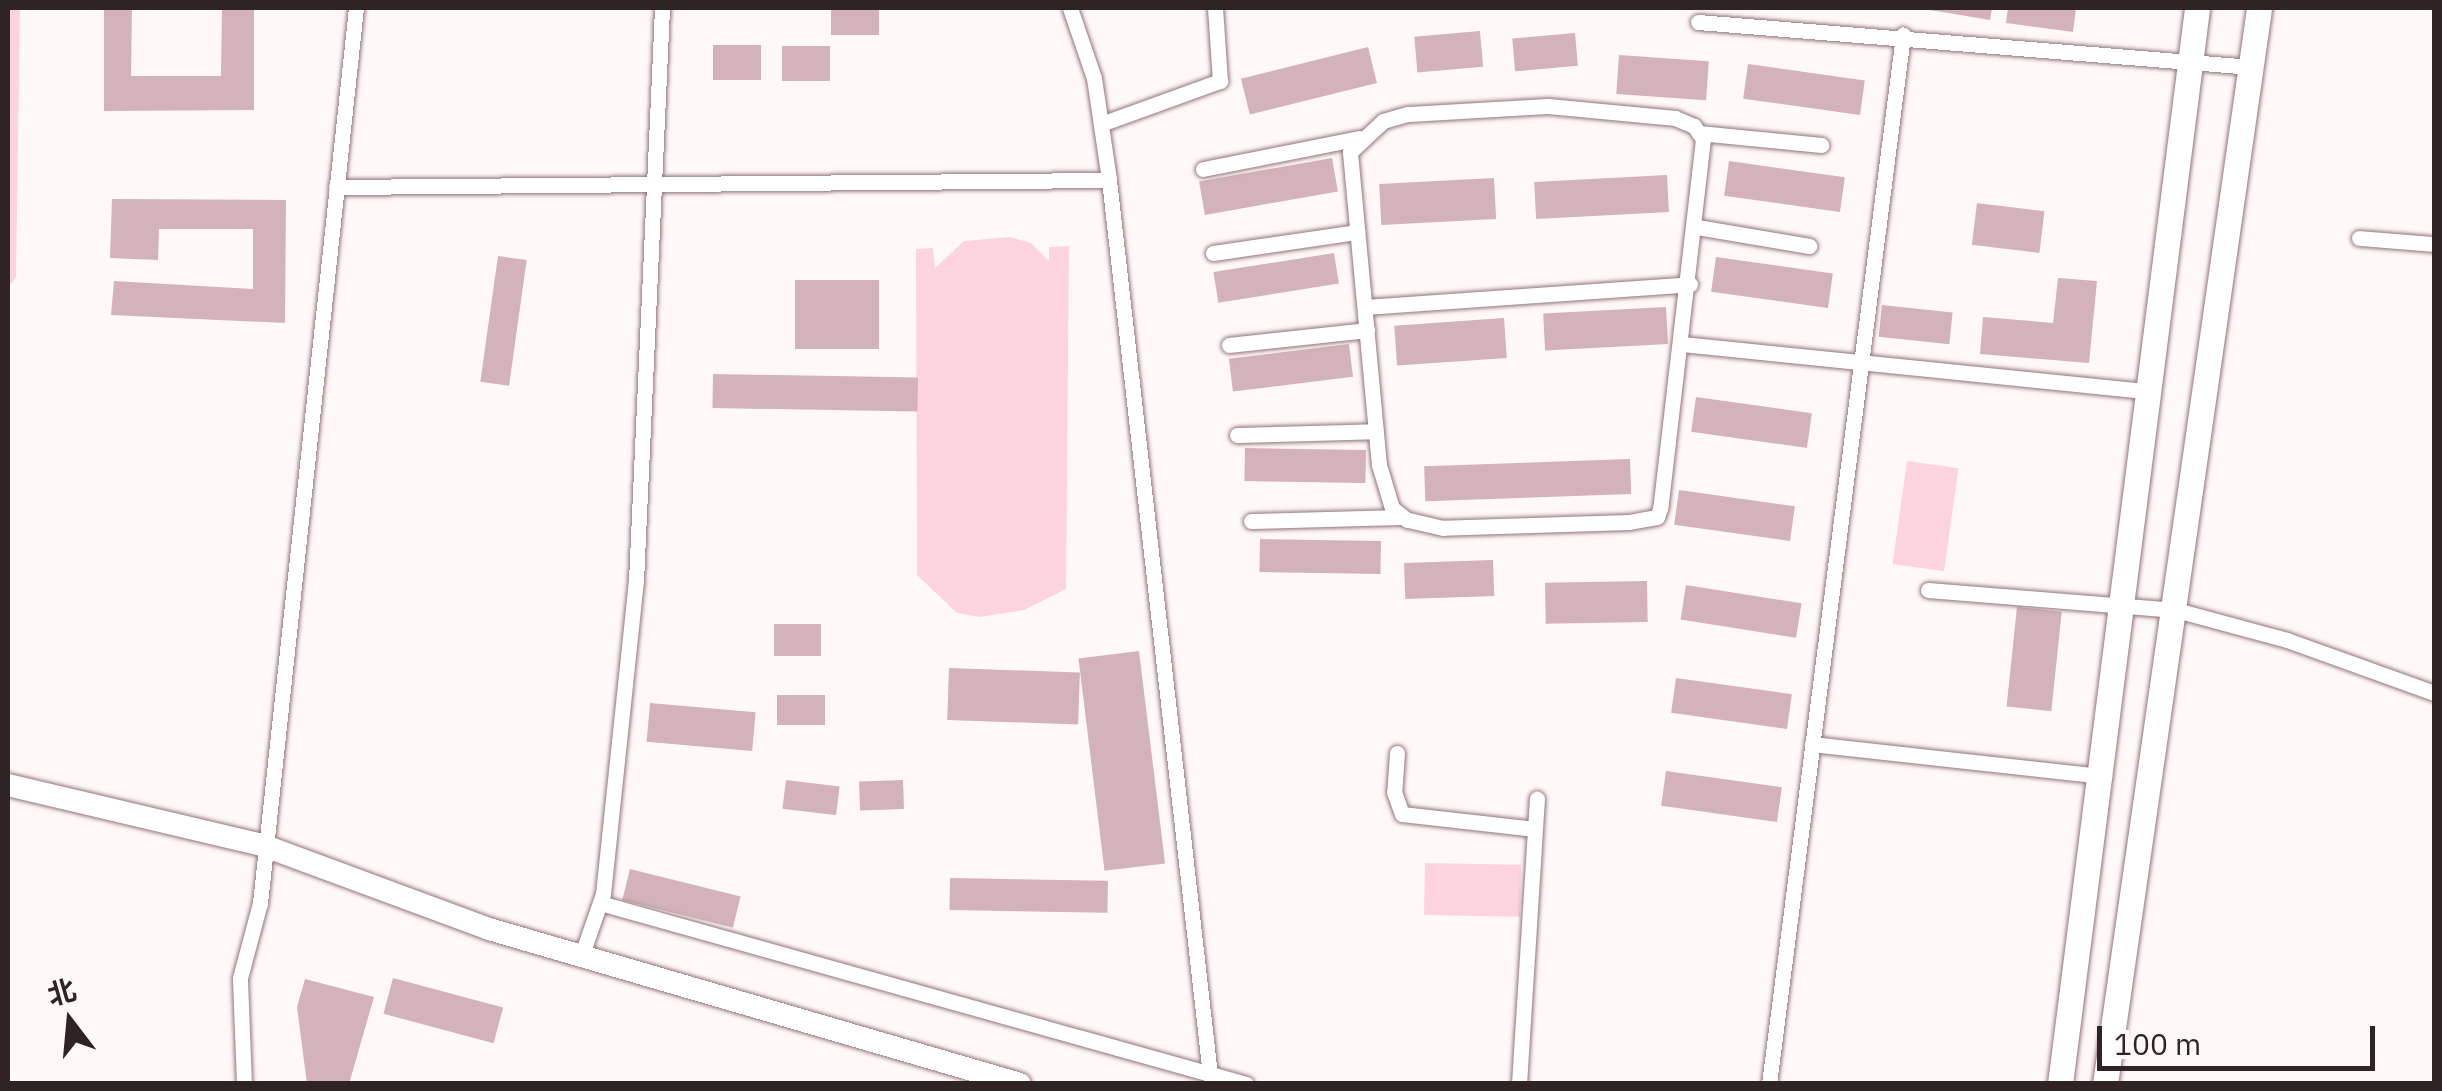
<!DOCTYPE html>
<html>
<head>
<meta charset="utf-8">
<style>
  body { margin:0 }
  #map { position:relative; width:2442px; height:1091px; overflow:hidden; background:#fff8f9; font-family:"IBM Plex Sans","Noto Sans SC",sans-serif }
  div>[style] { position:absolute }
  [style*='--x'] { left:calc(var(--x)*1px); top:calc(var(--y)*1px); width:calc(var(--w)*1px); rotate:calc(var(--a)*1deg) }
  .green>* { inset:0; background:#fdd4dd; transform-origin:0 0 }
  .building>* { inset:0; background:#d3b2b9; transform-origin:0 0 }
  .roads { filter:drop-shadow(0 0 2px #92747a) drop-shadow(0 0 2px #92747a) }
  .street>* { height:15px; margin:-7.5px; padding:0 7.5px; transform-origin:7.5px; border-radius:7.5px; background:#fff }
  .secondary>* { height:22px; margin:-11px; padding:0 11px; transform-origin:11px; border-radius:11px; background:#fff }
  .primary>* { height:25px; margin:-12.5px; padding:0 12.5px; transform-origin:12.5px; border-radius:12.5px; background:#fff }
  span { translate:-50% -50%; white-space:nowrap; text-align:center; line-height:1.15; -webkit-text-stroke:10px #fff8f9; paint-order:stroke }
  .frame { position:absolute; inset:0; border:10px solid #302326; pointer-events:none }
  .north { position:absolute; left:20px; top:971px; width:100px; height:100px; -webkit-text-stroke:8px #fff8f9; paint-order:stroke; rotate:344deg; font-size:28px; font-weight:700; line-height:40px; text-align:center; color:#302326 }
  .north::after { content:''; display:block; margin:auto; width:35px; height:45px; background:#302326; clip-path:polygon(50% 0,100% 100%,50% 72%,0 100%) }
  .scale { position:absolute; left:2097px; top:1026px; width:278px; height:45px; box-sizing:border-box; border:5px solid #302326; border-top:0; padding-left:12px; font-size:30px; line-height:35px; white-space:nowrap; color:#302326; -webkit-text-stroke:8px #fff8f9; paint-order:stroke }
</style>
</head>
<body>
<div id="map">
  <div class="green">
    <i style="clip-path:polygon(8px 8px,20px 8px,16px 277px,8px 288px)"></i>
    <i style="clip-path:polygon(1010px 237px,1031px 243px,1049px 261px,1049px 247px,1069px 246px,1066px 589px,1024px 610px,980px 617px,957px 613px,917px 575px,916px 249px,933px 248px,935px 268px,964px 241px)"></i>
    <i style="left:1907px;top:461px;width:52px;height:104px;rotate:8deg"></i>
    <i style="left:1425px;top:863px;width:96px;height:52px;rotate:1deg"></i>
  </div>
  <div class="building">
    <i style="clip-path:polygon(104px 8px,132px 8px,131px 76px,221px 76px,222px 8px,254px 8px,254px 110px,104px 111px)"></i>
    <i style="left:831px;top:8px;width:48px;height:27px"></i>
    <i style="clip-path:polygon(1918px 8px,1992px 8px,1990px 20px)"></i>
    <i style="clip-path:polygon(2008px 8px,2076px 8px,2073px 32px,2006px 23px)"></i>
    <i style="left:1480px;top:31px;width:36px;height:66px;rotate:85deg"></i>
    <i style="left:1575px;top:33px;width:33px;height:63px;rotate:85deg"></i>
    <i style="left:713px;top:45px;width:48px;height:35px"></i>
    <i style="left:782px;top:46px;width:48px;height:35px"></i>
    <i style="left:1368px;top:47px;width:37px;height:131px;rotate:76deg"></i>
    <i style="left:1619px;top:55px;width:90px;height:39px;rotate:4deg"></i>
    <i style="left:1748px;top:64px;width:118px;height:35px;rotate:8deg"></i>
    <i style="left:1332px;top:158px;width:34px;height:135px;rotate:80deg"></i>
    <i style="left:1729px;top:161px;width:117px;height:35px;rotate:8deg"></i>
    <i style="left:1667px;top:175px;width:37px;height:133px;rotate:87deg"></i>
    <i style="left:1494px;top:178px;width:41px;height:115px;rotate:87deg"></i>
    <i style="clip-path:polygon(112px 199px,286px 200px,285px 323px,111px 315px,114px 281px,253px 289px,253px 229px,159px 229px,158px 260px,110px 258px)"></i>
    <i style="left:1977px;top:203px;width:68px;height:42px;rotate:7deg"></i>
    <i style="left:1334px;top:253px;width:31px;height:122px;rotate:81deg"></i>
    <i style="left:498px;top:256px;width:29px;height:127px;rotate:8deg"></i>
    <i style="left:1716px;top:257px;width:118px;height:35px;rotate:8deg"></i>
    <i style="clip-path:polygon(2058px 278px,2097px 281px,2089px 363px,1980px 354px,1983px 317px,2053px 323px)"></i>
    <i style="left:795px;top:280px;width:84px;height:69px"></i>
    <i style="left:1882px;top:305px;width:71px;height:32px;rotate:6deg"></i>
    <i style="left:1666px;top:307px;width:37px;height:123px;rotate:87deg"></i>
    <i style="left:1504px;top:318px;width:40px;height:110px;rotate:86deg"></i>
    <i style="left:1349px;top:344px;width:33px;height:121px;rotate:83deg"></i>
    <i style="left:713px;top:374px;width:205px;height:34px;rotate:1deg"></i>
    <i style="left:1696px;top:397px;width:117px;height:35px;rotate:8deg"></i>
    <i style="left:1245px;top:448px;width:121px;height:33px;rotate:1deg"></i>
    <i style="left:1630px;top:459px;width:35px;height:206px;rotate:88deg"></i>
    <i style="left:1679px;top:490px;width:117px;height:35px;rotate:8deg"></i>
    <i style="left:1260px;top:539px;width:121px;height:33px;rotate:1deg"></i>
    <i style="left:1493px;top:560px;width:36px;height:89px;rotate:88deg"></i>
    <i style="left:1647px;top:581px;width:41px;height:102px;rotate:89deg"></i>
    <i style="left:1686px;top:585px;width:117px;height:35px;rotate:9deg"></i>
    <i style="left:2017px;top:607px;width:45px;height:100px;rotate:6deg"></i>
    <i style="left:821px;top:624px;width:32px;height:47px;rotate:90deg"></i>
    <i style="left:1139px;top:651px;width:214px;height:61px;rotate:83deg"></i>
    <i style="left:949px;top:668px;width:131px;height:52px;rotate:2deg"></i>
    <i style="left:1676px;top:678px;width:117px;height:35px;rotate:8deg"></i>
    <i style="left:777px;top:695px;width:48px;height:30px"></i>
    <i style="left:650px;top:703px;width:106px;height:39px;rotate:5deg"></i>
    <i style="left:1666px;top:771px;width:117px;height:35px;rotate:8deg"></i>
    <i style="left:786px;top:780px;width:54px;height:29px;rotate:7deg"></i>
    <i style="left:903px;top:780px;width:29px;height:44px;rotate:88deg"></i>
    <i style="left:630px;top:869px;width:114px;height:32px;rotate:14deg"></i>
    <i style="left:950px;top:878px;width:158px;height:32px;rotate:1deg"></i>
    <i style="left:393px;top:978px;width:114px;height:37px;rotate:15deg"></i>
    <i style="clip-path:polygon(305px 979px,374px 997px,349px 1084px,307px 1084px,297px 1007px)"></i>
  </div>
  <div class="roads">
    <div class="street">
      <i style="--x:1070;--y:8;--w:74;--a:71.1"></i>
      <i style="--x:1094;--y:78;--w:103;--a:81.6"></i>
      <i style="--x:1109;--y:180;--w:910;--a:83.56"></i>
      <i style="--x:1698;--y:22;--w:555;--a:4.65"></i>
      <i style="--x:1548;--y:106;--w:128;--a:5.4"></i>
      <i style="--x:1675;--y:118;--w:21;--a:23"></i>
      <i style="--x:1694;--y:126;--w:16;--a:55"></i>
      <i style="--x:1703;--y:139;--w:371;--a:96.6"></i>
      <i style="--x:1660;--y:508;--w:9;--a:108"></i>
      <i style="--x:1657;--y:517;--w:28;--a:170"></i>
      <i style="--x:1629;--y:522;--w:186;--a:178.2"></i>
      <i style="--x:1443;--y:528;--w:37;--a:-167"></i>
      <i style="--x:1407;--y:520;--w:19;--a:-141"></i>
      <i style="--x:1392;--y:508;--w:45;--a:-106.8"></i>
      <i style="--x:1379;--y:465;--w:314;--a:-95.3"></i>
      <i style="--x:1350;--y:152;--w:45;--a:-43.2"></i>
      <i style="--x:1383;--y:121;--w:26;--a:-16"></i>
      <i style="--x:1408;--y:114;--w:140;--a:-3.3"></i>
      <i style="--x:1101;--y:124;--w:127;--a:-19.9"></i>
      <i style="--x:1220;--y:81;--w:73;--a:-93.9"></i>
      <i style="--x:1699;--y:133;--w:123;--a:5.6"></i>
      <i style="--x:1203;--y:169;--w:159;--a:-11.2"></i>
      <i style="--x:336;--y:187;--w:773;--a:-0.52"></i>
      <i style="--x:1697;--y:227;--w:114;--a:9.6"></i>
      <i style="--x:2359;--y:238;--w:75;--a:4.6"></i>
      <i style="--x:1213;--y:253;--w:146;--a:-8.3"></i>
      <i style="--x:1365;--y:307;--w:326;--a:-4"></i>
      <i style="--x:1682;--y:344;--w:465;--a:5.8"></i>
      <i style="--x:1229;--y:345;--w:139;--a:-6.2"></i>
      <i style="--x:1237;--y:435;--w:139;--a:-1.6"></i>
      <i style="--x:1251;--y:521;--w:152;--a:-1.5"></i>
      <i style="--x:1928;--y:590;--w:249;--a:4.6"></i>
      <i style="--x:2176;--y:610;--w:115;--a:15.1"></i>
      <i style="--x:2287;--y:640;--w:156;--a:19.8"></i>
      <i style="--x:1812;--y:744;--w:294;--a:6.3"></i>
      <i style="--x:1397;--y:753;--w:39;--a:94"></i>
      <i style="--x:1394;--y:792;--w:23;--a:70"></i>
      <i style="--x:1402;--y:814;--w:134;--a:6.4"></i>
      <i style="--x:600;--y:903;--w:671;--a:15.65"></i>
      <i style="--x:581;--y:957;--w:67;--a:-70.8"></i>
      <i style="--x:603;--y:894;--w:315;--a:-84"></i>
      <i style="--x:636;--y:581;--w:574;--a:-87.4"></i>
      <i style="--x:244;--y:1084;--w:106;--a:-92.2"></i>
      <i style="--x:240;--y:978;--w:78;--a:-75.1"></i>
      <i style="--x:260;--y:903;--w:900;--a:-83.88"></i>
      <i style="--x:1519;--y:1084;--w:286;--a:-86.4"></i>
      <i style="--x:1769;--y:1084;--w:1058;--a:-82.72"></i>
    </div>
    <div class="secondary">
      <i style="--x:8;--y:785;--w:261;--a:13.3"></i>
      <i style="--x:262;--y:845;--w:242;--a:20.3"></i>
      <i style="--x:489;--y:929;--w:553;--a:16.27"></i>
    </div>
    <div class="primary">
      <i style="--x:2060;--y:1084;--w:1085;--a:-82.74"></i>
      <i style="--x:2105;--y:1084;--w:1087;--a:-81.85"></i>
    </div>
  </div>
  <div class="frame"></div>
  <div class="north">北</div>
  <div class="scale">100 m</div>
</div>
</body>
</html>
